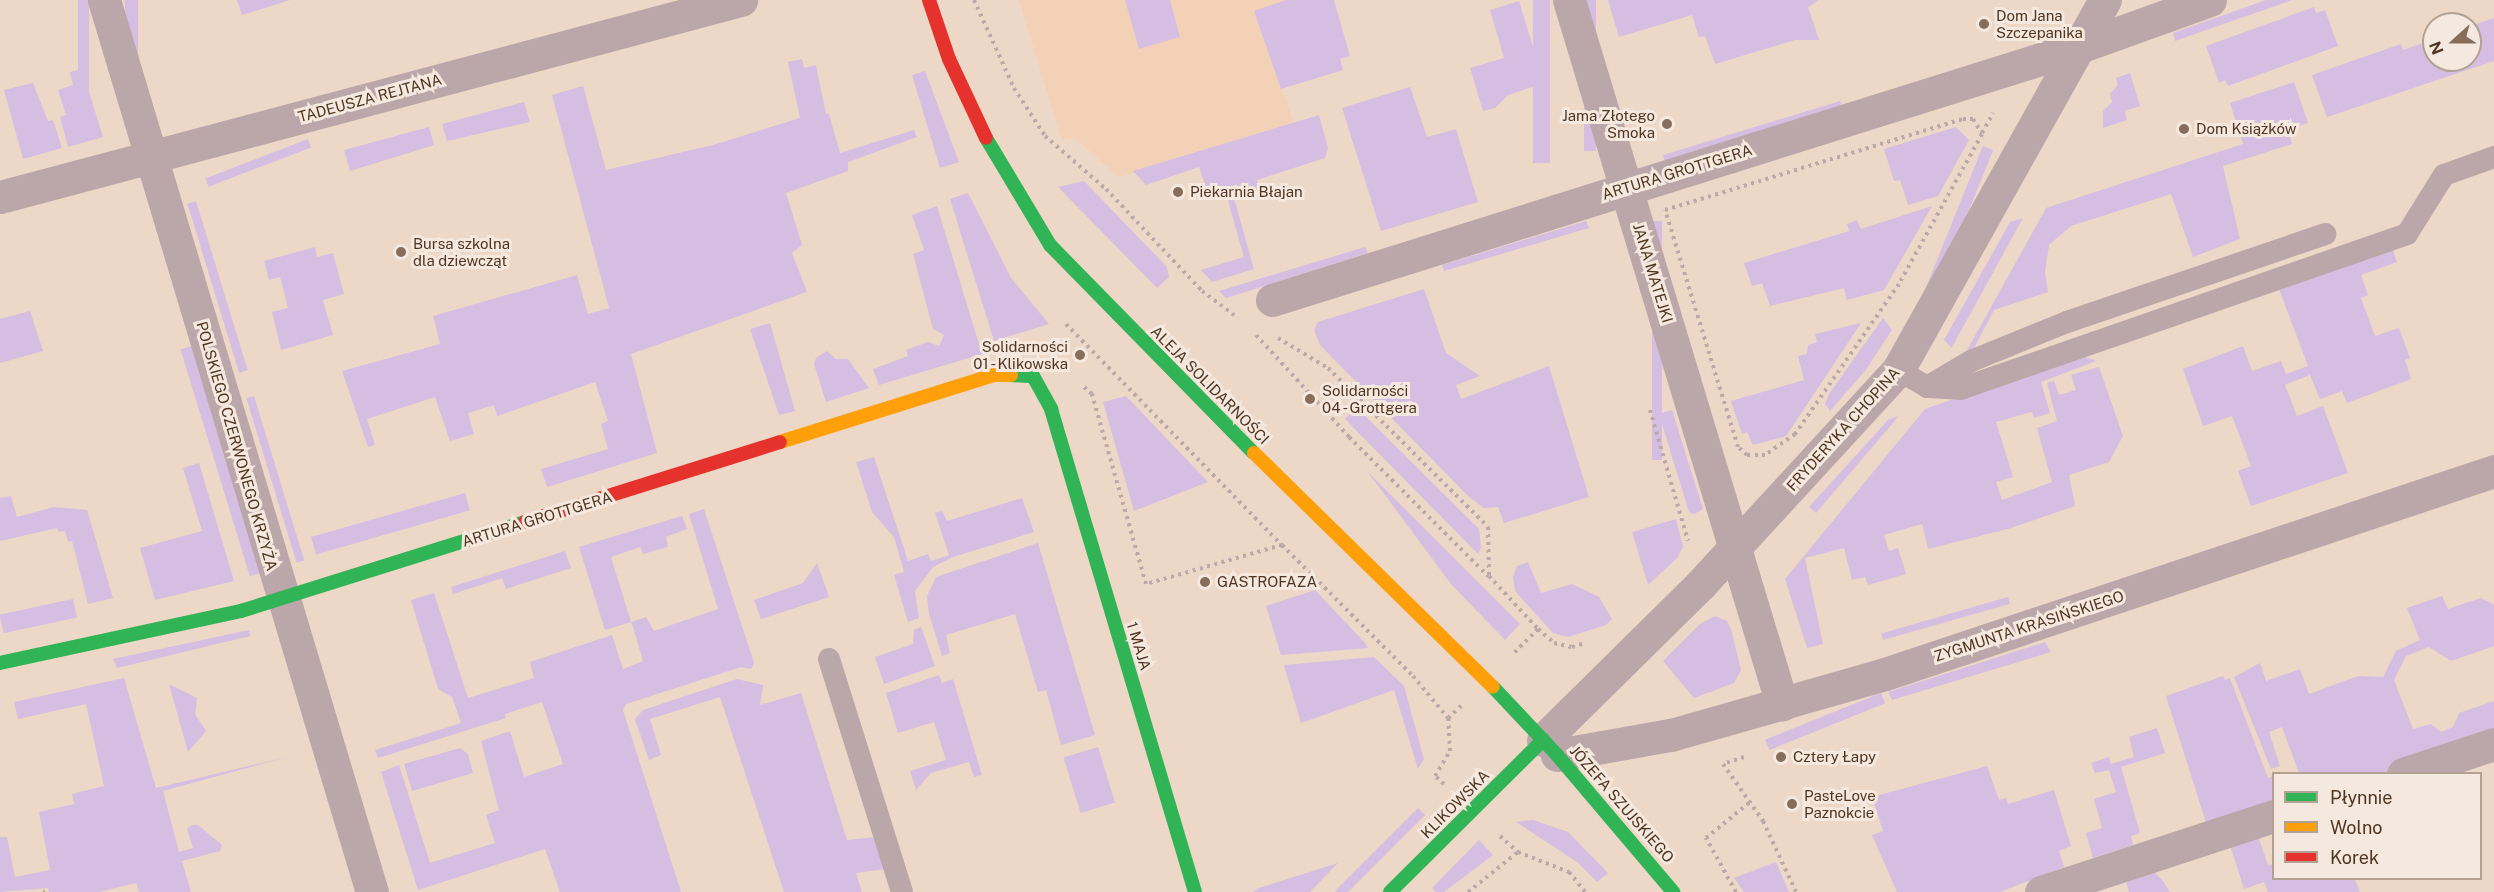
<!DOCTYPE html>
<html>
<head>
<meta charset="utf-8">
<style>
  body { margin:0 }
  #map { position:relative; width:2494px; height:892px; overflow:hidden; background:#edd7c6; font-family:"Public Sans",sans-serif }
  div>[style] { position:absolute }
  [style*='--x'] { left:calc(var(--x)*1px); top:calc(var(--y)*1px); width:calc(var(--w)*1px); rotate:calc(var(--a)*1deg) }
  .built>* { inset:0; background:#f2d1b7 }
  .green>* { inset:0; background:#d6bee2; transform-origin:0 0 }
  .path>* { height:4px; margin-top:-2px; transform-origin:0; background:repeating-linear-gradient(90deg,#bbaaa7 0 3px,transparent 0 7.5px) }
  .lane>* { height:22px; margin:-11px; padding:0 11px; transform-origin:11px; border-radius:11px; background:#bba7aa }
  .street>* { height:33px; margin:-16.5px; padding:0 16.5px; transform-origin:16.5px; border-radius:16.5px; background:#bba7aa }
  .fast>* { height:14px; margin:-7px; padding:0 7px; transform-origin:7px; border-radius:7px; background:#30b455 }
  .slow>* { height:14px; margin:-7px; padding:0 7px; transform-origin:7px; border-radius:7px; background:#ff9f0a }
  .jam>* { height:14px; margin:-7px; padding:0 7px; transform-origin:7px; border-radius:7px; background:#e5322d }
  .dots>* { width:16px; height:16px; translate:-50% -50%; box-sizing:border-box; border:3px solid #f5e8de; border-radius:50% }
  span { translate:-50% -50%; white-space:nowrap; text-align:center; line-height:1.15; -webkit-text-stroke:6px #f5e8de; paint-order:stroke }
  .poi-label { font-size:15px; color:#503622 }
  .left { translate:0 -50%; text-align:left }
  .right { translate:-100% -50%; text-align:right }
  .street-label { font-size:15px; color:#503622 }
  .legend { position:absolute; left:2272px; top:772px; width:210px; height:108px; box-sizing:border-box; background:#f5e8de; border:2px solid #b3a193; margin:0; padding:8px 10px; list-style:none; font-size:18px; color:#503622 }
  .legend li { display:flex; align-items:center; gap:12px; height:30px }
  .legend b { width:30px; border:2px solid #b3a193 }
  .north { position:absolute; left:2422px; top:12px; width:60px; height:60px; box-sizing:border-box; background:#f5e8de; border:2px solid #b3a193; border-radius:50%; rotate:249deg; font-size:16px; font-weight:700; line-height:24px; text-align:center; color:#503622 }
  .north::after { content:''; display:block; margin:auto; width:21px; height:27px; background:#876e5b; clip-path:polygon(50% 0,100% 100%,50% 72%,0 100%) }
</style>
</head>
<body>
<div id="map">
  <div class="built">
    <i style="clip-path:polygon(1019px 0,1286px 0,1254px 11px,1294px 123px,1119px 177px,1074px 137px,1062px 140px)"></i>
  </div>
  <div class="green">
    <i style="left:78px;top:0;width:11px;height:139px"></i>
    <i style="left:125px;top:0;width:13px;height:123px"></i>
    <i style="clip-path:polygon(237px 0,290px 0,242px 15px)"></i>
    <i style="clip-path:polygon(1125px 0,1170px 0,1180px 37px,1139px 49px)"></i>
    <i style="clip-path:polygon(1286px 0,1334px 0,1350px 56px,1340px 59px,1343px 70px,1281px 89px,1254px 11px)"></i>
    <i style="left:1533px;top:0;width:17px;height:163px"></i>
    <i style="left:1584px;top:0;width:12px;height:151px"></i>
    <i style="clip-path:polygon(1608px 0,1819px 0,1808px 7px,1819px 40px,1795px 40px,1715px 64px,1705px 36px,1699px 37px,1692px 15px,1619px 37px)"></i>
    <i style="clip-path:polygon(2266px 0,2292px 0,2175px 41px,2173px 33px)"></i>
    <i style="clip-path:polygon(1519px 1px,1544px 83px,1508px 95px,1495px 108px,1483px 111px,1470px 68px,1504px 58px,1490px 10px)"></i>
    <i style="clip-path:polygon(2314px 7px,2316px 13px,2325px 10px,2338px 46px,2228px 86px,2225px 80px,2219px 83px,2206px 46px)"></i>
    <i style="clip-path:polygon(2494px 18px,2494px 61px,2327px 117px,2312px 75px,2401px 44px,2403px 50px,2434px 39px,2434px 60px,2470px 60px,2470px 26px)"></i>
    <i style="clip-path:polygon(802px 59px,804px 68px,816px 65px,826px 114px,829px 114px,840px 153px,914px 130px,917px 137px,848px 162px,848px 171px,786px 193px,802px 245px,792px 253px,807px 292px,631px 354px,657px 453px,547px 487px,541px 469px,608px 449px,601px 424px,608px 421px,595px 382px,497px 416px,494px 405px,468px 413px,474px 434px,450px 441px,435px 397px,367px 419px,375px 445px,368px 447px,342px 371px,440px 344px,433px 316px,577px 275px,588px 314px,609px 308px,552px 95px,583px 86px,606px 170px,713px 145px,800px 118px,788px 62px)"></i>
    <i style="clip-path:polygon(82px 69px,103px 137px,68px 147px,60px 117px,66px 115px,58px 90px,73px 85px,70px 72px)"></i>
    <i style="clip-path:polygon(925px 71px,959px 162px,940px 168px,912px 75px)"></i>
    <i style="clip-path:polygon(2130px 73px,2140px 106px,2125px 111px,2127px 120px,2103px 128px,2103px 111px,2112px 102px,2110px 94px,2118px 85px,2116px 78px)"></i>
    <i style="clip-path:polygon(2294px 82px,2308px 123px,2288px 129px,2292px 144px,2223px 166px,2240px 239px,2193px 257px,2171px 194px,2071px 226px,2049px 245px,2045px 272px,2048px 292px,1994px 310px,1973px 350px,1965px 354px,2046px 208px,2243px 144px,2230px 103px)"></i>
    <i style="clip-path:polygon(33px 83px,48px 121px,53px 120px,62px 148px,23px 159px,4px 90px)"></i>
    <i style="clip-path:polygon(1410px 87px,1427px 137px,1456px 129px,1478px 202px,1381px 231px,1342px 108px)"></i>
    <i style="clip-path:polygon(1840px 101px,1842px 105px,1665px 163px,1663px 155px)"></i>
    <i style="clip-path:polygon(524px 102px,530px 122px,447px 141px,442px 124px)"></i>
    <i style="clip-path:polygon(1319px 115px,1328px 148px,1325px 158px,1257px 180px,1260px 189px,1234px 198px,1254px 269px,1212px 282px,1201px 270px,1244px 257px,1226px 194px,1209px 197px,1199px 167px,1146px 185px,1133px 171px)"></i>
    <i style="clip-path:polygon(429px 127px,434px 145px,350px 171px,344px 150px)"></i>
    <i style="clip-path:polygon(1956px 127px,1969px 140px,1938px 196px,1908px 205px,1900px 180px,1894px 181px,1884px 149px)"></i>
    <i style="left:308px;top:139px;width:9px;height:110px;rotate:69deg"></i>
    <i style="left:1983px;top:146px;width:11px;height:166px;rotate:22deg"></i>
    <i style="clip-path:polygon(1084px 181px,1167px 267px,1169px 277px,1157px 288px,1058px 187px)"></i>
    <i style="clip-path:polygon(968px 193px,1011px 278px,1049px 324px,994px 341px,950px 199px)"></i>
    <i style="left:196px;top:201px;width:177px;height:9px;rotate:73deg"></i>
    <i style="clip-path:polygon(937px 206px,982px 354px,879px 385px,873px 369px,908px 356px,906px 350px,928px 342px,939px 346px,944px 335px,933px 329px,913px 254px,924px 250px,912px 215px)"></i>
    <i style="clip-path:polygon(1932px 206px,1884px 290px,1847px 300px,1844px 288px,1770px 306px,1762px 283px,1752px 286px,1744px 263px,1849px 231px,1847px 224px,1857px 220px,1861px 229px)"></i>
    <i style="clip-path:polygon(2023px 218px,1952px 347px,1952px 348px,1944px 340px,2010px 222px)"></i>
    <i style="clip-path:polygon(1586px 221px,1589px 228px,1444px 271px,1442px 265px)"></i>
    <i style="left:1652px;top:221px;width:10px;height:239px"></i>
    <i style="clip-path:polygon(315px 247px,317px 257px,333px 253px,344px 294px,323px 300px,333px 335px,281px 350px,272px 312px,288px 308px,280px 277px,269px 280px,264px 261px)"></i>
    <i style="clip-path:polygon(1365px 247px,1368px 253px,1226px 298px,1219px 291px)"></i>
    <i style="clip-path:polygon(2393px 250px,2397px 262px,2361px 275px,2368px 295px,2361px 298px,2375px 336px,2399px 328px,2410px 358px,2405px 360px,2411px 379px,2347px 403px,2342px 391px,2320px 399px,2310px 375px,2285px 385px,2297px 416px,2323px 406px,2348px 473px,2251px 506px,2238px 471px,2251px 466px,2232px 416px,2203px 426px,2183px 369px,2243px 346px,2252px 371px,2281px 361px,2286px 374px,2308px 366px,2279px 289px)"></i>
    <i style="clip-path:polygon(1424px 289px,1446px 353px,1480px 376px,1456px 385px,1461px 399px,1549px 366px,1589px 497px,1504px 523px,1498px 507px,1484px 508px,1469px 497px,1320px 345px,1314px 330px,1318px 322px)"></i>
    <i style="clip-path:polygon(30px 311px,43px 351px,0 363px,0 319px)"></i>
    <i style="clip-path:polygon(1883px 318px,1892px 330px,1865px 371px,1830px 411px,1825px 404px,1829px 394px)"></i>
    <i style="clip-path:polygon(770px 323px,795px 411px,779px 415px,750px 329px)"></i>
    <i style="clip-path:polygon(1861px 323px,1786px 436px,1753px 445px,1747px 432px,1742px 434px,1731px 401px,1804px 380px,1798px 356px,1807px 354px,1808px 345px,1817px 342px,1815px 334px)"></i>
    <i style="left:192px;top:346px;width:237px;height:12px;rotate:73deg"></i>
    <i style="clip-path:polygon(827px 351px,836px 359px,848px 359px,869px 388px,826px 402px,814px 364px,816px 358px)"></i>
    <i style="clip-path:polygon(2079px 355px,2096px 361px,2041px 382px,2050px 413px,2034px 418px,2032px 412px,1996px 422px,2013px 477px,1996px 482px,2002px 500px,2052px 482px,2037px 428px,2057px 421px,2047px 383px,2054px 381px,2059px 395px,2076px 390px,2071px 375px,2099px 367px,2123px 436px,2109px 462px,2069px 475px,2075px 506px,2011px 528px,1928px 549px,1922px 524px,1884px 535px,1889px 551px,1898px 548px,1906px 574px,1868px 585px,1865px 577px,1852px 580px,1844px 548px,1805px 558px,1823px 644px,1807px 648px,1785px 579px,1925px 409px)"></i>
    <i style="left:254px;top:396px;width:172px;height:8px;rotate:73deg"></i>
    <i style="clip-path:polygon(1126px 396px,1208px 482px,1134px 511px,1103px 402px)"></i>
    <i style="clip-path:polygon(1356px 407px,1479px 529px,1481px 548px,1478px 554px,1345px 419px)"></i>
    <i style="clip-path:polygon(1672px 410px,1703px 509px,1694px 514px,1689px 512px,1659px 414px)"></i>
    <i style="clip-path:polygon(1899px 416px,1816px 513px,1809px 507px,1888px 420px)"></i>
    <i style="clip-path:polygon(874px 457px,908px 561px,928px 554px,931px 561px,949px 555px,935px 513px,942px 511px,947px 521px,1022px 498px,1034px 532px,953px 557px,933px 567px,915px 591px,919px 618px,908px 622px,894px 575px,904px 572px,894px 537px,872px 512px,856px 462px)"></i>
    <i style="clip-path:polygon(199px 463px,234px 581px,155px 600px,140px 548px,202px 531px,183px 468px)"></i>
    <i style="clip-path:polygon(1367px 471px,1520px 624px,1505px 640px,1451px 584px)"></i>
    <i style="left:465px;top:493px;width:18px;height:160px;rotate:74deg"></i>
    <i style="clip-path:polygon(11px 496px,17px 517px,54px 507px,87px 510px,113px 598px,88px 604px,72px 541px,68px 542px,65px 531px,59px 532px,57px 528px,0 541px,0 498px)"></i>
    <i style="clip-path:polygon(704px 509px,754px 663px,751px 669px,741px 667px,626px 704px,623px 710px,681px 892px,560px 892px,545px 849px,418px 890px,381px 772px,399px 765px,430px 863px,495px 843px,486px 815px,499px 810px,481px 741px,510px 731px,524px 777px,563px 764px,542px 702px,505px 714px,506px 718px,378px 758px,375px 750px,461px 723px,452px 697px,438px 689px,411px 600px,434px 593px,468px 698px,534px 678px,530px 662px,612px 635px,623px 669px,643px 661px,633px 627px,631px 622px,605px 630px,579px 547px,682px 516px,687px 529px,666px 537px,668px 547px,643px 554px,640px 547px,611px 557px,631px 622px,646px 617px,654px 631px,718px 609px,689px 514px)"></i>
    <i style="clip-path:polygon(1676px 519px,1683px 547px,1677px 558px,1648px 585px,1632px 532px)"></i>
    <i style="clip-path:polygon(1038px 543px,1095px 735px,1061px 745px,1046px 690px,1038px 692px,1015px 614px,946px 635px,950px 653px,942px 656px,929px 614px,927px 596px,936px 577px)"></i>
    <i style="clip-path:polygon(565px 551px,571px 568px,506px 589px,502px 578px,453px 594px,451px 587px)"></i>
    <i style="clip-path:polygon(1528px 562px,1541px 593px,1572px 584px,1599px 597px,1612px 619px,1606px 625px,1568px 637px,1553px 633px,1515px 591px,1513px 577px,1517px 566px)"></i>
    <i style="clip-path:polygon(817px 563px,829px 597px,761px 619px,754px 600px,803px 583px)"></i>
    <i style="clip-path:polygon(1315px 590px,1365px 643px,1368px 648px,1281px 655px,1266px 606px)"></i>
    <i style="clip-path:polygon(2442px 596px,2448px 609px,2481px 598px,2494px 605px,2494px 646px,2451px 661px,2429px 647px,2406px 656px,2394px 680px,2413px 729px,2431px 724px,2441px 732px,2453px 727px,2459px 713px,2494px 701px,2494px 737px,2382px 773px,2299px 773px,2282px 727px,2269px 732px,2280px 766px,2271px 769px,2234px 677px,2260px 663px,2266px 681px,2300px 669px,2309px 694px,2358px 676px,2383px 677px,2396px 651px,2420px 640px,2407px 608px)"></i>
    <i style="left:2008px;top:597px;width:7px;height:132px;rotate:74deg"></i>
    <i style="left:73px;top:599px;width:19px;height:75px;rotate:78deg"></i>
    <i style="clip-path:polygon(1715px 616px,1727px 621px,1731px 629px,1741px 670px,1734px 683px,1694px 698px,1663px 661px,1700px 624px)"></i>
    <i style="clip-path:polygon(921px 627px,935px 666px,884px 684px,875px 657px,913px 644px,914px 630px)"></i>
    <i style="clip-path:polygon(249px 630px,250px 636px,117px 668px,113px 659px)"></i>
    <i style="clip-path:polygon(2045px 642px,2051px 652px,1892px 700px,1888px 692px)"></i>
    <i style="clip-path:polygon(1374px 657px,1404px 686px,1424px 759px,1418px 769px,1394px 690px,1301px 723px,1284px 665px)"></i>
    <i style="clip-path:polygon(939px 675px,942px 683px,953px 679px,982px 775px,974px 777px,969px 762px,931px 773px,916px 790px,910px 771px,946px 760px,934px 722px,898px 733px,886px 693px)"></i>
    <i style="clip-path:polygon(2223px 676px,2225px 680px,2230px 678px,2268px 778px,2273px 776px,2273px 808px,2208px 829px,2166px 696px)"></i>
    <i style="clip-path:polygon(124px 678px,156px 788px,287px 757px,163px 791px,179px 852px,193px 848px,187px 829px,192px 825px,198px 825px,222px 845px,220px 851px,182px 861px,191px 892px,139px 892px,136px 883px,100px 892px,49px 892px,48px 888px,0 892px,0 837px,7px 837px,15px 877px,50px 870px,39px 812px,74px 804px,72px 794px,104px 786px,86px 704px,18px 719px,14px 702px)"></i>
    <i style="clip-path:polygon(737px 679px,763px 685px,760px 705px,801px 693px,847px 840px,876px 837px,885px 869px,856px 873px,862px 892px,784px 892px,720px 697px,650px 719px,661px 755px,649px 760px,635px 719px,643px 710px)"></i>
    <i style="clip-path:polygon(169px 684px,197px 698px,195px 714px,206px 731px,188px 752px)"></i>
    <i style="left:1881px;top:693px;width:11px;height:125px;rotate:68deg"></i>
    <i style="clip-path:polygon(2157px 728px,2165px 753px,2121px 767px,2140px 833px,2131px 836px,2133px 845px,2093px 858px,2086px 833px,2102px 828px,2094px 799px,2116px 792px,2109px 770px,2095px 773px,2091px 763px,2109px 757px,2111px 764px,2134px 757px,2129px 737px)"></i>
    <i style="left:1098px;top:747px;width:58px;height:36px;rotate:73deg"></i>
    <i style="clip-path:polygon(460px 748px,468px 754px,473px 773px,412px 791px,404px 764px)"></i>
    <i style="clip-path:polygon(1987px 766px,1999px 800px,2006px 798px,2008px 804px,2054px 790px,2071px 846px,2059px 851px,2064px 867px,2000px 892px,1897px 892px,1872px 835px,1883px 831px,1872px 797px)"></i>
    <i style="left:1418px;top:808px;width:10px;height:117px;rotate:45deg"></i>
    <i style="clip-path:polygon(1533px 820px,1568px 832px,1608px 873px,1597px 882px,1577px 862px,1516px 822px)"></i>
    <i style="clip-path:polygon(2257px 833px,2268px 865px,2273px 864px,2274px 878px,2355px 879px,2360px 892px,2268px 892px,2264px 882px,2244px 889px,2229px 842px)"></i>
    <i style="clip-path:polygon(1479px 840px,1493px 855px,1444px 892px,1436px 892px,1432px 888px)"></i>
    <i style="clip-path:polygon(1776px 862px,1789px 892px,1744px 892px,1734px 878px)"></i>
    <i style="clip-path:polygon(1338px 863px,1310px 892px,1253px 892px,1259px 888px)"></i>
    <i style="clip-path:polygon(2149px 866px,2163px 881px,2170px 892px,2129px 892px,2124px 874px)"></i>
  </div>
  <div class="path">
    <i style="--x:974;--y:0;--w:97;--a:65.6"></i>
    <i style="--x:1014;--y:88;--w:57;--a:57.1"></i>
    <i style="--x:1045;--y:136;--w:81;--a:41"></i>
    <i style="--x:1106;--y:189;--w:140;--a:46.7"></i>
    <i style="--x:1202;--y:291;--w:45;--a:36.9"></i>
    <i style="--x:1963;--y:119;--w:10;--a:0"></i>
    <i style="--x:1973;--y:119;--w:17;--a:59"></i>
    <i style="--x:1982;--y:134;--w:171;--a:119"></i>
    <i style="--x:1899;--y:284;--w:183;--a:124.7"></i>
    <i style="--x:1795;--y:434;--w:37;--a:145"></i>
    <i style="--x:1765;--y:455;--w:18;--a:180"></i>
    <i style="--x:1747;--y:455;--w:12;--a:-138"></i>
    <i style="--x:1738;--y:447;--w:248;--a:-107.1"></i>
    <i style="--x:1665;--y:210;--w:312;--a:-17"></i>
    <i style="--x:1982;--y:133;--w:23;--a:-61"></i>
    <i style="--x:1066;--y:324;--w:309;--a:45.7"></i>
    <i style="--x:1282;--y:545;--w:141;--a:164"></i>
    <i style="--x:1146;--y:584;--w:198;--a:-105.9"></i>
    <i style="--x:1092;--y:394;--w:11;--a:-139"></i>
    <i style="--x:1256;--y:335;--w:138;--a:47.6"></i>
    <i style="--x:1349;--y:437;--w:197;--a:45"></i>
    <i style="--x:1278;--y:338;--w:58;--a:31"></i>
    <i style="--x:1328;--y:368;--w:226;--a:44.8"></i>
    <i style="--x:1488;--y:527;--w:49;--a:88.8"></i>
    <i style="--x:1489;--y:576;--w:72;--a:47.2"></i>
    <i style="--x:1538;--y:629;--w:35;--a:135"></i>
    <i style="--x:1650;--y:410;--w:136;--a:73.8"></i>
    <i style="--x:1282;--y:545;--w:185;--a:45"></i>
    <i style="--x:1413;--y:676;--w:55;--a:50.2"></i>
    <i style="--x:1538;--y:629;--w:21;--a:41"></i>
    <i style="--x:1554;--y:643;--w:18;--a:13"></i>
    <i style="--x:1572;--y:647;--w:14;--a:-17"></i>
    <i style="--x:1744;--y:757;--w:22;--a:162"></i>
    <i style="--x:1723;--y:764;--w:70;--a:54.9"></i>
    <i style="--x:1763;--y:821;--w:78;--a:65.1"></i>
    <i style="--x:1444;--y:784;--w:12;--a:-138"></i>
    <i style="--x:1435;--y:776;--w:29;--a:-59"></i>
    <i style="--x:1450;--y:751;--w:33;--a:-93"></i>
    <i style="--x:1448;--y:718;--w:18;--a:-43"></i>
    <i style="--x:1500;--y:836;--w:24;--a:42"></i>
    <i style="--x:1518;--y:852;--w:55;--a:21.4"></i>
    <i style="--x:1569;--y:872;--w:26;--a:51"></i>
    <i style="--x:43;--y:892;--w:2;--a:0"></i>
    <i style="--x:1468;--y:892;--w:64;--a:-38.7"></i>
    <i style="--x:1736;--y:892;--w:62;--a:-119.1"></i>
    <i style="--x:1706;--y:838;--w:57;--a:-39.3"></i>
  </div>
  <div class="lane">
    <i style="--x:1898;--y:370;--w:34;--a:30"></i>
    <i style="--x:1927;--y:387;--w:33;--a:3"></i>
    <i style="--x:1960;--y:389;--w:473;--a:-19.1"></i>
    <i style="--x:2407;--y:234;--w:70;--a:-57.9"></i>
    <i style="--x:2444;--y:175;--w:53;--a:-19.8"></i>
    <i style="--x:1927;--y:387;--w:51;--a:-30.6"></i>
    <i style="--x:1971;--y:361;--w:104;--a:-22.1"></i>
    <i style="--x:2067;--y:322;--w:273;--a:-18.8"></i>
    <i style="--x:829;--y:659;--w:244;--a:72.6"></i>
  </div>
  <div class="street">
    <i style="--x:104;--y:0;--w:931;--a:73.28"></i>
    <i style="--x:1569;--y:0;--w:736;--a:73.17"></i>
    <i style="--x:0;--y:197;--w:767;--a:-14.89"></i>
    <i style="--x:1272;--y:300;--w:849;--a:-17.41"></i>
    <i style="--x:2082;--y:46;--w:136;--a:-19.8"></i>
    <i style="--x:1543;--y:740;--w:222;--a:-44.6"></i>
    <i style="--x:1701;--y:584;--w:291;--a:-47.4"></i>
    <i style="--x:1898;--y:370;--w:424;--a:-60.8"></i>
    <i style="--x:1557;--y:755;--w:116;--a:-10"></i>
    <i style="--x:1671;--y:735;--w:223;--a:-15.9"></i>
    <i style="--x:1885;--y:674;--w:642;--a:-18.43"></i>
    <i style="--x:2403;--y:774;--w:96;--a:-18.2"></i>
    <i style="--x:2041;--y:892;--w:245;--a:-18.1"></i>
  </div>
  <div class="fast">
    <i style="--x:986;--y:138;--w:125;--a:59.1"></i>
    <i style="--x:1050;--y:245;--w:291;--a:45.6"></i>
    <i style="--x:1011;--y:375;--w:22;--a:3"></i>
    <i style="--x:1033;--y:376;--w:38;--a:61"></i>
    <i style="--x:1051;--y:409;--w:504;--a:73.4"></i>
    <i style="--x:0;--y:663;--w:247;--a:-12.2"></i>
    <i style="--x:241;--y:611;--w:298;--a:-17.4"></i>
    <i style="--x:1493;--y:687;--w:93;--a:46.7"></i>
    <i style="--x:1557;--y:755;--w:180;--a:49.7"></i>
    <i style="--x:1390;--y:892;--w:216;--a:-44.8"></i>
  </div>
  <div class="slow">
    <i style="--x:780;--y:442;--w:224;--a:-17.4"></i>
    <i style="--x:994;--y:375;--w:17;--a:0"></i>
    <i style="--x:1254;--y:453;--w:334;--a:44.4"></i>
  </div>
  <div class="jam">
    <i style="--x:929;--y:0;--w:62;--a:71.3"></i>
    <i style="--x:949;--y:59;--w:87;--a:64.9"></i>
    <i style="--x:525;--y:522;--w:267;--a:-17.4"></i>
  </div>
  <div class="dots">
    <i style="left:1984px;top:24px;background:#876e5b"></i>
    <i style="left:1667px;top:124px;background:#876e5b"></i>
    <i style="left:2184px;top:129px;background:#876e5b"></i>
    <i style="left:1178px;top:192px;background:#876e5b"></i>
    <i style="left:401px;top:252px;background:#876e5b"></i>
    <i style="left:1080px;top:355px;background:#876e5b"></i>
    <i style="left:1310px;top:399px;background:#876e5b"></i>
    <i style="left:1205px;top:582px;background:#876e5b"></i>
    <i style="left:1781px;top:757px;background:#876e5b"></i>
    <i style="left:1792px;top:804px;background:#876e5b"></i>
  </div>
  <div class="poi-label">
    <span class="left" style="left:1996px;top:24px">Dom Jana<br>Szczepanika</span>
    <span class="right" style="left:1655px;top:124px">Jama Złotego<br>Smoka</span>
    <span class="left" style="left:2196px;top:129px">Dom Książków</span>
    <span class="left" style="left:1190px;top:192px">Piekarnia Błajan</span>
    <span class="left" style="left:413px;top:252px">Bursa szkolna<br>dla dziewcząt</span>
    <span class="right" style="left:1068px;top:355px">Solidarności<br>01 - Klikowska</span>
    <span class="left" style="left:1322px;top:399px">Solidarności<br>04 - Grottgera</span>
    <span class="left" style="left:1217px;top:582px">GASTROFAZA</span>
    <span class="left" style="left:1793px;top:757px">Cztery Łapy</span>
    <span class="left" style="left:1804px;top:804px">PasteLove<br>Paznokcie</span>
  </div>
  <div class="street-label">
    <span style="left:370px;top:98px;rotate:-15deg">TADEUSZA REJTANA</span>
    <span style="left:1677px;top:172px;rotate:-17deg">ARTURA GROTTGERA</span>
    <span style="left:1653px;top:273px;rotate:73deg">JANA MATEJKI</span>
    <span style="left:1210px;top:385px;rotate:45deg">ALEJA SOLIDARNOŚCI</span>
    <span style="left:1843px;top:429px;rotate:-48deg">FRYDERYKA CHOPINA</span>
    <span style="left:237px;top:446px;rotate:74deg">POLSKIEGO CZERWONEGO KRZYŻA</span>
    <span style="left:537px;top:519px;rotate:-17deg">ARTURA GROTTGERA</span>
    <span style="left:2029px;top:626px;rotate:-18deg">ZYGMUNTA KRASIŃSKIEGO</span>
    <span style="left:1139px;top:646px;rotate:73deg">1 MAJA</span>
    <span style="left:1455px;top:804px;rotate:-45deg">KLIKOWSKA</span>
    <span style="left:1622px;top:804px;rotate:49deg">JÓZEFA SZUJSKIEGO</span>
  </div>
  <ul class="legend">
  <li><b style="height:8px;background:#30b455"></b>Płynnie</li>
  <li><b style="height:8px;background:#ff9f0a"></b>Wolno</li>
  <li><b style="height:8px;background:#e5322d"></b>Korek</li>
  </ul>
  <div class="north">N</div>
</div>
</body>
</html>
